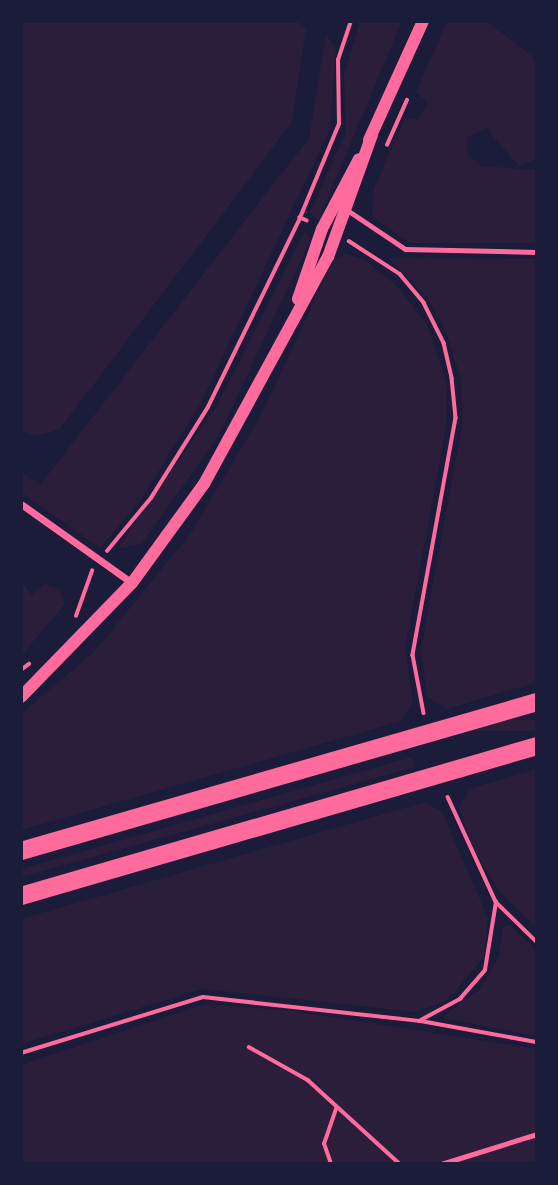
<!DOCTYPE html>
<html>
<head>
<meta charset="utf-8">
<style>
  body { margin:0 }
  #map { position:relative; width:558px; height:1185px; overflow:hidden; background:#1b1b3a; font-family:Mulish,sans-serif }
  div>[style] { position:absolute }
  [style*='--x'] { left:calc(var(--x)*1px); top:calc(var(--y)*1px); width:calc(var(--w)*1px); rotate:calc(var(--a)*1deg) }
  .green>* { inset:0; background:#2a1e3b; transform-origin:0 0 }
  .path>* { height:3.5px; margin:-1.75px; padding:0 1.75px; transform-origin:1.75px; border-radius:1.75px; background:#ff6b9d }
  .service>* { height:5px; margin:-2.5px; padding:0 2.5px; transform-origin:2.5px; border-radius:2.5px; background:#ff6b9d }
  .minor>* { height:7px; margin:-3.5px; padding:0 3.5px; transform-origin:3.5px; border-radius:3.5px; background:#ff6b9d }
  .tertiary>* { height:12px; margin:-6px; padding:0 6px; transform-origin:6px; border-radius:6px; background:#ff6b9d }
  .primary>* { height:18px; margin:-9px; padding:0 9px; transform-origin:9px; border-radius:9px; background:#ff6b9d }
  span { translate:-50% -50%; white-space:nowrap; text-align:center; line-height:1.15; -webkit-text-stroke:7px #1b1b3a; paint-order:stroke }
  .frame { position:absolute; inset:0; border:23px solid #1b1b3a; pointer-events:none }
</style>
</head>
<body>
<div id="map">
  <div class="green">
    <i style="clip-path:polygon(21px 21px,298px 21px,306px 28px,292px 122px,60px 429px,35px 436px,21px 431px)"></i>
    <i style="clip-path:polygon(360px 21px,402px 21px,318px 221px,310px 212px,346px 132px,344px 74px)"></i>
    <i style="clip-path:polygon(447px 21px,486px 21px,537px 60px,537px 159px,519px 166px,486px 128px,467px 138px,468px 155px,482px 166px,537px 170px,537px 243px,410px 243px,372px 216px,374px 188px,405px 118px,418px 120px,428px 103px,416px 92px)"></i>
    <i style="clip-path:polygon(326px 35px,336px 47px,330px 129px,202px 401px,139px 503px,100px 548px,21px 492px,21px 472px,40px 485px,309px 138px)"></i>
    <i style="clip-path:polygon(305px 231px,311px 239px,218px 437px,141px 544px,117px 549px,217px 405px)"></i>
    <i style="clip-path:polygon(345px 254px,363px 259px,397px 286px,427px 324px,447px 384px,446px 427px,405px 648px,413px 701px,401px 721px,21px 830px,21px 714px,95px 651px,191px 533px,262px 413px,332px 263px)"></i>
    <i style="clip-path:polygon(388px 258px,537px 259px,537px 682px,447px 709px,427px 696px,421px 648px,462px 426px,461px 380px,446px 331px,426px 296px)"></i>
    <i style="clip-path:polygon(21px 582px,32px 595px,44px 584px,59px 589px,65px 604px,21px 656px)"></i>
    <i style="left:537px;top:720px;width:11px;height:85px;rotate:90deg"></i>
    <i style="clip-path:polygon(412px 757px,415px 767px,21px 877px,21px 869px)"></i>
    <i style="clip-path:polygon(537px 769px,537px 928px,500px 892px,471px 844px,459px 807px,469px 789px)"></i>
    <i style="clip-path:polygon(425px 802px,442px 812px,488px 918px,484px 957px,448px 1000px,416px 1012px,202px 989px,21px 1044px,21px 919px)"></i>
    <i style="clip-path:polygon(510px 925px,537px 951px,537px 1036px,442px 1018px,480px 989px,499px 956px,503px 927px)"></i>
    <i style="clip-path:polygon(206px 1004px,293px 1011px,537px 1049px,537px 1164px,21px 1164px,21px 1065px)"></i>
  </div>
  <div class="path">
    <i style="--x:387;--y:145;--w:49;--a:-66"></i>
    <i style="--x:307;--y:221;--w:8;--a:-157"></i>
    <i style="--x:300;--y:218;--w:102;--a:-67.5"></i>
    <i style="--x:339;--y:124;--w:64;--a:-90.9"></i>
    <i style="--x:338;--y:60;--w:41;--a:-71.6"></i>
    <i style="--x:349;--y:241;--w:61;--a:32.9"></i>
    <i style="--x:400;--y:274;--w:38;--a:50"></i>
    <i style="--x:424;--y:303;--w:45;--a:63.4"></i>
    <i style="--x:444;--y:343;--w:36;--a:77"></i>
    <i style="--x:452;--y:378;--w:40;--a:84.3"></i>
    <i style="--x:456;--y:418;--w:241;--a:100.3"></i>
    <i style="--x:413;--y:655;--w:59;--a:79.3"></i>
    <i style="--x:107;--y:551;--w:69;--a:-50.3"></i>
    <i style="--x:151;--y:498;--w:107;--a:-57.9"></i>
    <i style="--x:208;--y:407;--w:210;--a:-64"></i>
    <i style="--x:76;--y:616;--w:48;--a:-70.4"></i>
    <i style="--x:21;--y:670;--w:10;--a:-37"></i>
    <i style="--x:448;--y:797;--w:115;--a:65.4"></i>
    <i style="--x:496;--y:902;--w:57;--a:44.3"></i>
    <i style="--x:421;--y:1021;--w:118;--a:10.3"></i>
    <i style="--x:249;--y:1047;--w:68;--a:29.2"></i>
    <i style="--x:308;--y:1080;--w:125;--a:42.4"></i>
    <i style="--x:21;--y:1053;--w:190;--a:-17.1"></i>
    <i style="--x:203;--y:997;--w:217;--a:6.3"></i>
    <i style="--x:419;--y:1021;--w:47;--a:-28.2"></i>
    <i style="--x:460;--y:999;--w:38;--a:-49"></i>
    <i style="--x:485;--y:970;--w:69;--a:-80.8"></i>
    <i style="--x:331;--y:1164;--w:21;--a:-109"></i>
    <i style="--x:324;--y:1144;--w:37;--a:-71"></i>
  </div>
  <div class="service">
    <i style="--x:347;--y:210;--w:70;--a:33.9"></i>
    <i style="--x:405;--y:249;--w:132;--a:1.3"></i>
    <i style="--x:441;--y:1164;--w:101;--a:-17.4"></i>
  </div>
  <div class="minor">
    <i style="--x:21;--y:504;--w:136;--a:35.4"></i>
  </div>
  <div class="tertiary">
    <i style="--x:369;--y:140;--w:131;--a:-65.6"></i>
    <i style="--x:298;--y:299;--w:74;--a:-71.1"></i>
    <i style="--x:322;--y:229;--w:79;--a:-62.1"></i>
    <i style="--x:21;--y:697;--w:159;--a:-45.8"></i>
    <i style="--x:132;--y:583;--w:122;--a:-54"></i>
    <i style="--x:204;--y:484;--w:259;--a:-61.4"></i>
    <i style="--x:328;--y:257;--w:130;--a:-70.2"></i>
  </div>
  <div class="primary">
    <i style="--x:21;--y:851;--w:537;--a:-16.11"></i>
    <i style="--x:21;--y:896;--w:537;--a:-16.21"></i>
  </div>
  <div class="frame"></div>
</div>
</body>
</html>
